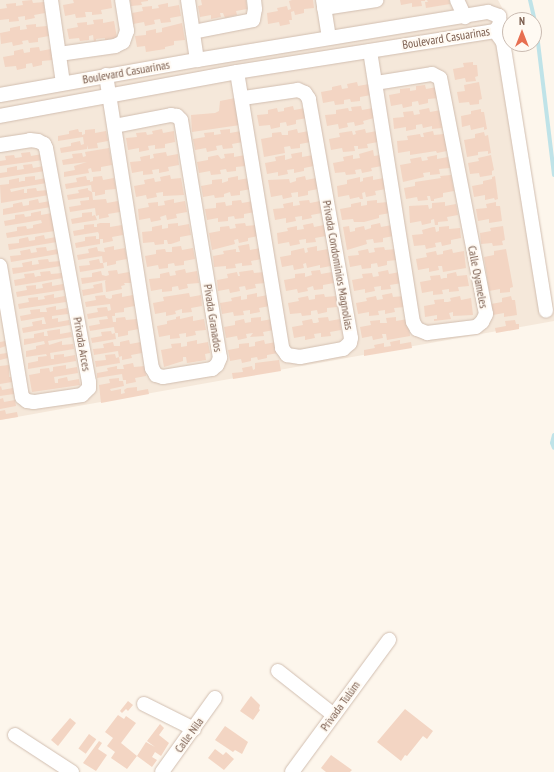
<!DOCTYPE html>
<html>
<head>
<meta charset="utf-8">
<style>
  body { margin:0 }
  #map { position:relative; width:554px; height:772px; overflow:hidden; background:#fdf6ec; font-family:"PT Sans Narrow",sans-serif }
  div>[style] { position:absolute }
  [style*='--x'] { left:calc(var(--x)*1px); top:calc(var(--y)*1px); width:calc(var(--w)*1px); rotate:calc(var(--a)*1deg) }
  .residential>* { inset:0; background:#f5e8da }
  .stream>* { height:4px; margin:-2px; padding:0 2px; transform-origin:2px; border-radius:2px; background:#bfe3e8 }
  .building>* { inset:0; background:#f3d5c3; transform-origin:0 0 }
  .roads { filter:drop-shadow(0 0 1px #d1beb0) drop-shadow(0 0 1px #d1beb0) }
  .minor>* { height:14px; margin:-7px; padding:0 7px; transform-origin:7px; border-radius:7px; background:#fff }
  span { translate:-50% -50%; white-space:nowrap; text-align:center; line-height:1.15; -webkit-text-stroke:4px #fffaf3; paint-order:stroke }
  .street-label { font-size:12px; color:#7a5c4d }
  .north { position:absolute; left:502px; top:12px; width:40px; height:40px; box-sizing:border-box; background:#fffaf3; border:1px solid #cabbb1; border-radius:50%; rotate:0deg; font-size:11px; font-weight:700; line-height:16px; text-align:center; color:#7a5c4d }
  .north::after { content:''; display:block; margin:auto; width:14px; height:18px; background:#e76f51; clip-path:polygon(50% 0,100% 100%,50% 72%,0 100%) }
</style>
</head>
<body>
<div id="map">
  <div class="residential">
    <i style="clip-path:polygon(0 0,498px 0,510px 23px,510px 36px,507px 40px,554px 312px,554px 321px,0 420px)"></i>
  </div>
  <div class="stream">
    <i style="--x:530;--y:0;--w:27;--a:77"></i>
    <i style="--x:536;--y:26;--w:150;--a:83.1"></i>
    <i style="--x:554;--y:435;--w:8;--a:104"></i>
    <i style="--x:552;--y:443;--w:5;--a:68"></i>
  </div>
  <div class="building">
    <i style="clip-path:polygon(32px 0,33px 3px,44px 2px,45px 13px,34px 15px,35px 18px,25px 20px,25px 16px,18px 17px,19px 21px,9px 22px,9px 19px,0 20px,0 9px,7px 8px,6px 4px,16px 3px,16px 6px,23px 5px,22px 1px)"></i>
    <i style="clip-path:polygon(73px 0,111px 0,112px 8px,101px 10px,102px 14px,92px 15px,92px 12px,85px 12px,86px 17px,76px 18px,75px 14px,65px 16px,63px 5px,74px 3px)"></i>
    <i style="clip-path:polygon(130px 0,148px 0,148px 1px,141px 2px,142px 5px,131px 6px)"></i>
    <i style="clip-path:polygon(201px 0,246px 0,247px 9px,236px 11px,237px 15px,228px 17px,225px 18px,223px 13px,220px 13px,221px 17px,211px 19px,211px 15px,200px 17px,198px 6px,202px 5px)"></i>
    <i style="clip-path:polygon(292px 0,313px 0,314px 8px,304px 9px,304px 13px,295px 15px,294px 11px,291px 12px,292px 20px,289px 20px,290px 24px,280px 26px,279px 22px,268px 24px,267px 13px,278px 11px,277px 8px,287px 6px,288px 10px,291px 9px,289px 1px)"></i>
    <i style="clip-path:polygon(400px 0,425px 0,425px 1px,421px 1px,422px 6px,412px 7px,412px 3px,401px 5px)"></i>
    <i style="clip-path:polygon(427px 0,449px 0,450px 4px,426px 8px,425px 2px,428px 2px)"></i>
    <i style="clip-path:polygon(168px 3px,168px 7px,179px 5px,181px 16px,170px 18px,171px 22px,161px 23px,160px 19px,154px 20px,155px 24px,145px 26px,144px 22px,133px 24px,132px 13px,143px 11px,142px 7px,152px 6px,152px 9px,159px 8px,158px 5px)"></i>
    <i style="clip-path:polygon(103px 19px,103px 23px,114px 21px,117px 38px,105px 40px,105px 38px,96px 39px,96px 41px,94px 42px,93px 35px,89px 36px,89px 40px,80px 41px,79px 38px,69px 39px,67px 29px,78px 27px,77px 23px,87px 22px,87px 25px,94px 24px,93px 20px)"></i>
    <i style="clip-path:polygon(182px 23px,185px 40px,174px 41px,174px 45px,165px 47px,165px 49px,146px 52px,145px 46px,137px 47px,135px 36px,146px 35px,146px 31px,156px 29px,156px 33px,162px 32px,162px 28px)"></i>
    <i style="clip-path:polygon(36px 24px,36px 27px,47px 26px,49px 36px,38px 38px,38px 42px,29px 43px,28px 40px,22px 41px,23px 44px,13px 46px,12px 42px,1px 44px,0 33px,10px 31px,10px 28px,20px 26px,20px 30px,27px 29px,26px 25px)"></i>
    <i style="clip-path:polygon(39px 47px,40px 51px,51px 49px,53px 60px,42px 61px,42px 65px,33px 67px,32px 63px,26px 64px,26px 68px,17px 70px,16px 66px,5px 67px,3px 57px,14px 55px,14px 51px,23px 49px,24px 53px,30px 52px,30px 48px)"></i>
    <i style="clip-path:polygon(473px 62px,473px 65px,477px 65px,478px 76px,475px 77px,476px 81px,466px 82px,465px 78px,455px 80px,453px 69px,464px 67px,463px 63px)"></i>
    <i style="clip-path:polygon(357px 82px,358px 86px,369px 84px,371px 95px,360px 97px,360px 101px,351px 102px,350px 99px,344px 100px,344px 104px,335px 105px,334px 101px,323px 103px,321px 92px,332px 90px,332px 87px,341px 85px,342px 89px,348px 88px,347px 84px)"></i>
    <i style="clip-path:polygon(479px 82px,482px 99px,479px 100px,479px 104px,470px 105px,469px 102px,459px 103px,457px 92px,465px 91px,464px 85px)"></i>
    <i style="clip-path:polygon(425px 85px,426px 89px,437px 87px,439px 98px,428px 99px,428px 103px,419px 105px,418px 101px,412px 102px,412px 106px,403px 108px,402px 104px,391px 106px,389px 95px,400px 93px,400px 89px,410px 88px,410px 91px,416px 90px,416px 86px)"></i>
    <i style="clip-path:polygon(235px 98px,240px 125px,192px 132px,191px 115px,215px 113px,219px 111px,220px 101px)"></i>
    <i style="clip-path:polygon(293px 106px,294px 110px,305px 108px,307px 118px,296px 120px,296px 124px,287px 126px,286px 122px,280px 123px,280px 127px,271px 129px,270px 125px,259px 126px,257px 115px,268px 114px,268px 110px,277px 108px,278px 112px,284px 111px,284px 108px)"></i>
    <i style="clip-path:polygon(361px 106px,362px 110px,373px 108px,374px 118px,363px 121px,364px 124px,355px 126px,354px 122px,347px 123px,348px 127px,339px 129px,338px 124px,327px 126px,325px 115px,336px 114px,336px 110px,348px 108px,349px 111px,352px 111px,351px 107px)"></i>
    <i style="clip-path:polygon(429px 108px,430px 112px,441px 110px,442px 128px,432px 129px,432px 126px,423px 128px,422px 124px,416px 125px,416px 129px,406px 131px,406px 127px,394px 129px,393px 118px,404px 117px,403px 112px,413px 111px,414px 115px,420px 114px,419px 110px)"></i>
    <i style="clip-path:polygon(481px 109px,481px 112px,484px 112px,487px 129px,484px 130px,484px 127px,471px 130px,470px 125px,462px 127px,461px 116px,471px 114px,471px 111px)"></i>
    <i style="clip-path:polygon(78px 129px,79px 132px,82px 132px,82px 135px,85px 134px,85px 130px,95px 129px,95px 133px,106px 131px,108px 141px,97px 143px,98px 148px,88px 149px,87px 145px,87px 149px,61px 153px,60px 148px,71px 146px,71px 143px,80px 141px,81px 145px,84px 144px,83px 137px,58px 141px,58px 136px,69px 134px,69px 131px)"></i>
    <i style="clip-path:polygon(162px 129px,163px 133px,174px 131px,175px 142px,165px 144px,165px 148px,155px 149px,155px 145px,148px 146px,149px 150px,139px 152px,139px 148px,128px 150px,126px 138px,137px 137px,136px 133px,146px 132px,147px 135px,153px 134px,152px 131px)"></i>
    <i style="clip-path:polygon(230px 129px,230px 133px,241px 131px,243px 142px,232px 144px,233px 148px,223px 149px,222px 145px,216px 146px,217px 150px,207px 152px,206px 148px,195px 150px,193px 139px,205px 137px,204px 133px,214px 132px,214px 135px,221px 134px,220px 130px)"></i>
    <i style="clip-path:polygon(297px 129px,298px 133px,309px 131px,311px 142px,300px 144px,300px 148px,291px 149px,290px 146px,284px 147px,285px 153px,264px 157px,261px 139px,272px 137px,272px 133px,281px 132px,282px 135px,288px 135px,288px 131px)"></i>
    <i style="clip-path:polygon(365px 129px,366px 133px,377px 131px,378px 142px,367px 144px,368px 148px,358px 149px,358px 146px,354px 146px,355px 151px,343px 152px,342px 148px,331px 150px,329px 139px,340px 137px,339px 133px,352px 131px,353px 135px,356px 134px,355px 131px)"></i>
    <i style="clip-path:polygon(433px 131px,434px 135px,444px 134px,447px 151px,437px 153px,436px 151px,410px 155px,410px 151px,398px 153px,397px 141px,408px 140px,407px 136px,420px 134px,421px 137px,424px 137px,423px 133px)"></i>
    <i style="clip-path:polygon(484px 132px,485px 136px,488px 135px,491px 153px,488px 154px,488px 151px,478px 152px,478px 155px,467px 157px,464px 140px,475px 138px,475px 134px)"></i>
    <i style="clip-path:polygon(109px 148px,112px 165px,101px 167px,101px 171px,92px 172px,91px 168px,88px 169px,89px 173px,64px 177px,64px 172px,75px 170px,74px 166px,87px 162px,63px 165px,62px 160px,73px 158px,72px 154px,82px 153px,83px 157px,86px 156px,85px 152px)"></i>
    <i style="clip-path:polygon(373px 150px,374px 156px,380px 155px,382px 166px,371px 168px,372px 171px,362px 173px,361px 169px,355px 170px,356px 174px,346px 175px,345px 172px,335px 173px,333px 163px,344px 161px,343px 157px,353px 155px,353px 159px,360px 158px,359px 154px)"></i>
    <i style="clip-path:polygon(30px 152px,31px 156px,42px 154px,43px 160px,0 166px,0 161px,6px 160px,5px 156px,14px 155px,15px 158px,22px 157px,21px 153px)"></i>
    <i style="clip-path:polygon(166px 152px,167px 156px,178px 154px,179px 165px,168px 167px,169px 171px,159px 173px,159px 169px,152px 170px,153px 174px,143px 175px,143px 171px,132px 173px,130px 162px,141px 161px,140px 157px,150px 155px,150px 159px,154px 158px,153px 154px)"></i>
    <i style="clip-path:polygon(302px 152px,302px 157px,313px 155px,314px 166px,304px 168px,304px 171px,294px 173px,294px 169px,287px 170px,288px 174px,278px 176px,278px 172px,267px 174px,265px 163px,276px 161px,275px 157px,285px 155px,285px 160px,292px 158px,291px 154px)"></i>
    <i style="clip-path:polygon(234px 153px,234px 157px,245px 155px,246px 166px,236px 167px,236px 171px,227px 172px,226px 169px,220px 170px,221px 174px,211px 175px,210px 171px,199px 173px,197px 162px,208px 160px,208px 157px,218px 155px,221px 159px,225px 158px,224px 154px)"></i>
    <i style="clip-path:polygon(437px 155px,437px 159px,448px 157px,450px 168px,439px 169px,440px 174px,430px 175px,430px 172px,423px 173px,424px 177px,403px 182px,400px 165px,411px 163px,410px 159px,421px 157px,422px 161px,428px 160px,427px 157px)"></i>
    <i style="clip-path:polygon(491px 155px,494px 170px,492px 171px,492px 175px,480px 177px,479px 173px,470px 174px,468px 163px,479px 161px,478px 158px)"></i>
    <i style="clip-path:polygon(32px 164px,33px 168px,44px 166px,45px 171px,0 178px,0 173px,7px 172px,7px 168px,17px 166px,17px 170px,24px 169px,23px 165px)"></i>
    <i style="clip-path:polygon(170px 175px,171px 179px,181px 178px,184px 195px,163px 196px,163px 192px,156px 193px,157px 197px,147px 199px,146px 195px,136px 197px,134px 186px,145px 184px,144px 180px,154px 178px,155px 182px,161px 181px,160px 177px)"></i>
    <i style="clip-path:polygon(451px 175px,454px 191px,443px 193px,443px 197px,434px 199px,434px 201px,431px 201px,430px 196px,427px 196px,428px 200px,418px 201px,417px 197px,406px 199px,404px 188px,415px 186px,415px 182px,441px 178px,440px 176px)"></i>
    <i style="clip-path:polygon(35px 176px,35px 180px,46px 178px,47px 183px,10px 189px,11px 192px,24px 189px,24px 193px,27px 193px,27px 189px,36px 188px,37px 191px,48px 190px,49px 195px,1px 203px,0 185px,9px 184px,9px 180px,19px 178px,19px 182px,22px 181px,25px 181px,25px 177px)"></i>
    <i style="clip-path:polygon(86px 176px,87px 180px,90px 180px,90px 182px,93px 181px,93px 177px,102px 176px,103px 180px,114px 178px,116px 189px,105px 190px,105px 194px,95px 196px,95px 192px,92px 192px,91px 185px,66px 189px,65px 184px,77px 182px,76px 178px)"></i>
    <i style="clip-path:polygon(238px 176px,238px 180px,249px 178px,251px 189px,240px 191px,240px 195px,231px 196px,230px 192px,224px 194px,224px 197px,215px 198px,214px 195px,203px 197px,201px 186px,212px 184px,212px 180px,222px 179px,222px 183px,228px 181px,228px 178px)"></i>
    <i style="clip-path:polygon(305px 176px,306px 180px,316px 178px,318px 189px,308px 191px,308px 195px,298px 197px,298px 192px,291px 193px,292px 197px,283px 199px,282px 195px,271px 197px,268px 180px,289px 179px,290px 183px,296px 181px,296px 178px)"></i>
    <i style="clip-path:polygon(373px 176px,373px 180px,384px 178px,386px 189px,375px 191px,376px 195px,366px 197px,365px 192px,362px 193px,363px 199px,360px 199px,359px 197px,350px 199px,349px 195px,338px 197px,337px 186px,347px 184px,347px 180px,360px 177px,360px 182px,363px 181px,363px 178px)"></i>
    <i style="clip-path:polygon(495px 176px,498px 199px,495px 200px,494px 198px,485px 200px,485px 195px,474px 197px,472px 186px,483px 184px,483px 181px,492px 179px,492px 177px)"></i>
    <i style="clip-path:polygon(88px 188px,88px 190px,92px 192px,93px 200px,106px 199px,107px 203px,118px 201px,120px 212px,108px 214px,109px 217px,99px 219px,99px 215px,96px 216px,95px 208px,70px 212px,69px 207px,81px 205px,80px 201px,89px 200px,89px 197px,68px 200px,67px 195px,79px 193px,78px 190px)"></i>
    <i style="clip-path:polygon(38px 199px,39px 203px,50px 201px,51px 207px,3px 215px,3px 209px,13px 207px,13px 204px,22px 202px,23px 206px,29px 205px,29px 201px)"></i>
    <i style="clip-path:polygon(174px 199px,174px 203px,185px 201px,187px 212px,176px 214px,177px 218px,167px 220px,166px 215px,160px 217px,161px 220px,151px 222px,150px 218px,139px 220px,138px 209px,149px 207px,148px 203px,158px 202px,158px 206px,165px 205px,164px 201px)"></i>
    <i style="clip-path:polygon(241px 200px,242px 203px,253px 201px,255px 212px,244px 214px,244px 218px,235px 219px,234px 216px,228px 217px,228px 221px,218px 222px,218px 218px,207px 220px,205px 209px,216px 208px,216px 203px,225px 202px,226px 206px,232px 205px,232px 201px)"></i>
    <i style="clip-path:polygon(309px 200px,310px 203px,320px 201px,322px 213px,311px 215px,312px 218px,302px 220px,302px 216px,295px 217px,296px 221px,286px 223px,286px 218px,275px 220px,273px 209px,284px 208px,283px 204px,293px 202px,293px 206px,300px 205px,299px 201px)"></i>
    <i style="clip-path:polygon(377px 200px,377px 203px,388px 202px,390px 213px,379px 215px,379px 218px,364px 222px,354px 222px,353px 219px,342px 220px,340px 209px,351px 207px,351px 204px,361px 202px,361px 206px,367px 205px,367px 201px)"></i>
    <i style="clip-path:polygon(445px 202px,445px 206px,456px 204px,458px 215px,447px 217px,448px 221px,438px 222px,438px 225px,435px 225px,434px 219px,431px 220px,431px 223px,422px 225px,421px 221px,410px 223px,409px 206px,428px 205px,429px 209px,432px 208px,432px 203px)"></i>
    <i style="clip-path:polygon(496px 202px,496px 206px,500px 206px,502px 221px,489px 223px,489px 219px,478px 221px,476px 209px,487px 208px,486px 204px)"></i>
    <i style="clip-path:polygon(41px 211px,41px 215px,52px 213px,55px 231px,7px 238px,6px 233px,17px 231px,17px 227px,26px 226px,27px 229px,33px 228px,33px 225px,42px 223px,41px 220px,5px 226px,4px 221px,15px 219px,15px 215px,24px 214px,25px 217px,31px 216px,31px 213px)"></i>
    <i style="clip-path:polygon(92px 212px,92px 216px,95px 215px,97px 220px,72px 224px,71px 219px,82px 217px,82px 213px)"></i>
    <i style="clip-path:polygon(100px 223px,110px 223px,110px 227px,122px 225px,123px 235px,112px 237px,113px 241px,103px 243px,103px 239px,100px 239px,100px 244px,76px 248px,75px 243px,85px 241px,85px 237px,96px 236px,96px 239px,99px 239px,99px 234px,98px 232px,74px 236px,73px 231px,84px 229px,84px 225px,94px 224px,94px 227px,97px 227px,97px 224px)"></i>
    <i style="clip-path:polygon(178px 223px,178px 226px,189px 224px,191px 235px,180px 237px,180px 241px,171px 244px,168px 244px,167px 240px,164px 240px,164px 244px,155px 245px,154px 242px,143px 243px,142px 232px,152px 231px,152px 227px,162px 225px,162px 229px,168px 228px,168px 224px)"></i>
    <i style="clip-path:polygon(245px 223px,246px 226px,257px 225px,258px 236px,248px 238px,248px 241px,239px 243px,238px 239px,234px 240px,235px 244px,212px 250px,209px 233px,220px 231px,220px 227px,229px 226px,230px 229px,236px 228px,235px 224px)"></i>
    <i style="clip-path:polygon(313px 223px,314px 227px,324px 225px,326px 236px,315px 238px,316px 242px,306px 243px,306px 239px,299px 240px,300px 244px,290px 246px,289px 242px,278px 244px,277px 233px,288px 231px,287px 228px,297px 226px,297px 230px,304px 229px,303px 225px)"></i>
    <i style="clip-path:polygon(380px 223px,381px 227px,392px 225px,394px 236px,383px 238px,383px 242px,374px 243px,373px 239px,366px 240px,367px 244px,347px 250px,343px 227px,349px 226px,350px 232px,355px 231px,355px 228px,364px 226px,365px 230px,371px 228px,371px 225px)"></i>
    <i style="clip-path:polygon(449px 226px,449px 229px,460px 228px,461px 238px,451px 240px,451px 244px,442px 246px,441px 242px,435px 243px,436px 247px,426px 249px,425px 245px,414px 246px,412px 235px,423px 234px,422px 230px,433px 227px,435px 227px,436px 232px,439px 231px,439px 227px)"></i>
    <i style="clip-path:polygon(503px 226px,505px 240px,502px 241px,503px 245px,493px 246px,492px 243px,481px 244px,480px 233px,491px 231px,490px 228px)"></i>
    <i style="clip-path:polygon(44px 235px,45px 239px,56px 237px,57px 242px,9px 250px,8px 244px,19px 243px,19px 239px,28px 237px,29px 241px,35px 240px,35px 237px)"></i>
    <i style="clip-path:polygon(249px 244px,250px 250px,260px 248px,262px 259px,251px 261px,252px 265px,242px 266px,242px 263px,235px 264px,236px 268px,226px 269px,226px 266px,214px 267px,213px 256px,224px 254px,223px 251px,236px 249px,236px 252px,240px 252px,238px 246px)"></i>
    <i style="clip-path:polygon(114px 246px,114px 250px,125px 248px,127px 259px,116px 261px,116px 264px,107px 266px,107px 262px,103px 263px,102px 256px,78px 260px,77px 255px,89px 253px,88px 249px,97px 247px,98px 251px,105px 252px,104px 248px)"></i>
    <i style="clip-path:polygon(181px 246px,182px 250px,193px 248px,195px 259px,184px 261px,184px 265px,175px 266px,174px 263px,168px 264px,168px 268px,159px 269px,158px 265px,147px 267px,145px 256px,156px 254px,156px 250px,165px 249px,166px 252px,172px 252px,172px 247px)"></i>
    <i style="clip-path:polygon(317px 246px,317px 251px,328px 249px,331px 266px,320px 268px,320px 265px,307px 268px,306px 263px,303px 264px,304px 268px,294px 270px,293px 265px,282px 267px,280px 257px,291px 255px,291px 251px,304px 248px,305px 253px,308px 252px,307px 248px)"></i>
    <i style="clip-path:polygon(46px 247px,47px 251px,58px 249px,58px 254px,11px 262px,10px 256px,21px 255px,20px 251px,30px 249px,31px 253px,37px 252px,36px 248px)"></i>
    <i style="clip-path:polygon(384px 247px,385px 250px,396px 249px,398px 260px,387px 261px,387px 265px,378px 267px,377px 263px,371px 264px,371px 268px,362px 269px,361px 265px,350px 267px,348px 256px,359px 255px,358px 251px,368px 249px,369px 253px,375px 252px,374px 248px)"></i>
    <i style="clip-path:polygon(452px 249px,453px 253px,464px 251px,466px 268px,443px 272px,442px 266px,438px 266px,439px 270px,429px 272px,429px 268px,418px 270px,416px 259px,427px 257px,426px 253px,436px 251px,437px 255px,443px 254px,443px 251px)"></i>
    <i style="clip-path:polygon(506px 249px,513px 287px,510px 288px,510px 292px,500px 293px,500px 289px,489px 291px,484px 257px,494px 255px,494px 251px)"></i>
    <i style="clip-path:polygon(48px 259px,49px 262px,60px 261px,61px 266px,13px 274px,12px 268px,23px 267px,22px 263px,32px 261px,32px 265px,39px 264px,38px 260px)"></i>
    <i style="clip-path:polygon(99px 259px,100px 263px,103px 263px,104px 268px,80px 272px,79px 266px,90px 265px,89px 261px)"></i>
    <i style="clip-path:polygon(185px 269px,186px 273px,197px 271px,199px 283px,187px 284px,188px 288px,179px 290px,178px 286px,172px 287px,172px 291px,162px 292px,162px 289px,151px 291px,149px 279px,160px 278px,160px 274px,169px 272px,170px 276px,176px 275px,175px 271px)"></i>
    <i style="clip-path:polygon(117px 270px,118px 274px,129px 272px,131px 283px,124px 283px,125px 285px,121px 286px,122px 289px,106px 292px,105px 281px,106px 280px,82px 284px,81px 278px,92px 277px,92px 273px,101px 271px,102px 275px,106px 276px,109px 275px,108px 271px)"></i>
    <i style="clip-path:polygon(253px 270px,254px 273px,264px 272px,266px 283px,255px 284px,256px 288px,246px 290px,245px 286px,239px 287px,240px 291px,230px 293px,229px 289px,218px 291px,217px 280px,228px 278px,227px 274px,237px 272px,238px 276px,240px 276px,239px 272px)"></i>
    <i style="clip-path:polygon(320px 270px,321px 274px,332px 272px,334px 283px,323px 285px,323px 289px,314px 290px,313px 286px,307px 288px,308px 291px,298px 293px,297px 289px,286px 291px,284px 280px,295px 278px,295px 274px,305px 273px,305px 277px,312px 275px,311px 271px)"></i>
    <i style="clip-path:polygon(388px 270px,389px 274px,400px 272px,402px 283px,390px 285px,391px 289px,381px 290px,381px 286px,374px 287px,375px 291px,365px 293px,365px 289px,354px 291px,352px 280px,363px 278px,362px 274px,372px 273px,373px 277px,379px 276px,378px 272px)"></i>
    <i style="clip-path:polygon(50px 271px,51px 274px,62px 273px,63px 278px,15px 286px,14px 280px,25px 278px,24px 274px,34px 273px,35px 277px,38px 276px,41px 276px,40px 272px)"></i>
    <i style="clip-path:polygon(456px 272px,457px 276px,467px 275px,469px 286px,458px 287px,459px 291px,449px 292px,449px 289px,442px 290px,443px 294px,433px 295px,433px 291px,422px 293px,420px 282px,431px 280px,430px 276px,440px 275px,441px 279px,444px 278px,447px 278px,447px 274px)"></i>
    <i style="clip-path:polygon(52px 282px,52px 286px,63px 284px,64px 290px,17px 297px,16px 292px,27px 290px,26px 286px,36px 285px,36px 289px,43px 288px,42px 284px)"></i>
    <i style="clip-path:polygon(102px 283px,103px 292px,83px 296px,82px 290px,94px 288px,93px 285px)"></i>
    <i style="clip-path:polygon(122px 293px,122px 297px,133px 295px,135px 306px,124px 308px,124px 312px,115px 313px,115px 316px,112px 316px,113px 322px,116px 322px,116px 318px,125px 317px,126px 320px,137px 319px,139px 329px,128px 331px,128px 335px,118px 337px,118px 333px,115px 333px,114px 327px,90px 331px,89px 326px,100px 324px,99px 320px,108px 319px,107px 316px,88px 319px,87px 314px,98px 312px,97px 308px,107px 307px,108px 311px,111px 310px,110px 304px,86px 307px,85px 302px,96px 300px,95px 296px,105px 295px,106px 298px,110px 299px,112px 298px,112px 295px)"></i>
    <i style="clip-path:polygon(189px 293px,190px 297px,201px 295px,202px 306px,191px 308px,192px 312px,182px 313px,182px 309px,175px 311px,176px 314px,166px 316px,166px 312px,155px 314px,153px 303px,164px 301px,163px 297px)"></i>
    <i style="clip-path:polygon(257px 293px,257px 297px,268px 295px,270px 306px,259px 308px,260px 312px,250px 314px,250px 310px,243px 311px,244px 315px,234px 316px,233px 312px,222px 314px,220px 303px,232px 301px,231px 298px,241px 296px,241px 300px,247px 299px,247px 295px)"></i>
    <i style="clip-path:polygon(392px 293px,393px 297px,404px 296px,405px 307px,394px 308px,395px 312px,385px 314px,385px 310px,378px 311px,379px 315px,369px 316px,369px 312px,358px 314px,356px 303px,367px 301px,366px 298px,376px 296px,377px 300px,383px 299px,382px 295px)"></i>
    <i style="clip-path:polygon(54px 294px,54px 298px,65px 296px,66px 302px,19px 309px,18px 304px,29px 302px,28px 298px,38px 297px,38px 300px,45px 299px,44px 296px)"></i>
    <i style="clip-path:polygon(324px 294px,325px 297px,336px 296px,337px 307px,327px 308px,327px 312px,318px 314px,317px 310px,311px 311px,311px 315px,302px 316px,301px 313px,290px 314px,288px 303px,299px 301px,298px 298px,308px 296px,309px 300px,315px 299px,315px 295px)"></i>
    <i style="clip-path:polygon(460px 296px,461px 300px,471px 298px,473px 315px,453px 316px,453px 312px,449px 313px,451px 319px,434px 321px,434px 319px,437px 319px,437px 315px,425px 317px,424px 306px,435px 304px,434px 300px,444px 299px,444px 302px,448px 302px,451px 301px,450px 298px)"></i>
    <i style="clip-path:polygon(511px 296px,512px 300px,515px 300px,517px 315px,504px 317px,504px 313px,493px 315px,491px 304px,502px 302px,502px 298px)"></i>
    <i style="clip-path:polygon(56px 306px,56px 310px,67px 308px,68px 314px,52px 316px,52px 319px,58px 318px,58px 322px,69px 320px,70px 325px,23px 333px,22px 328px,33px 326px,32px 322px,42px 320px,42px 324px,46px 324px,44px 317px,21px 321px,20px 316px,31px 314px,30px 310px,40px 309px,40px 312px,47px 312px,46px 308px)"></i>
    <i style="clip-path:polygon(180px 316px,180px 319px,193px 316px,193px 321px,204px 319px,206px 330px,195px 331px,196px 335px,186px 337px,186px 333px,179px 334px,180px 338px,170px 339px,170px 335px,159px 337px,157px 326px,167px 324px,167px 321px,176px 319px,176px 317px)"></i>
    <i style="clip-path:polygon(261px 317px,261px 321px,272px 319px,274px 330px,263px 332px,264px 336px,250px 337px,253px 333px,246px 334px,247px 338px,238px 340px,237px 336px,226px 338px,224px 327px,235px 325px,235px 321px,244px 319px,245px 323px,251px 322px,251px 318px)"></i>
    <i style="clip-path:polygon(328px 317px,329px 321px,340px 319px,341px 330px,330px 332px,331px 336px,321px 337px,321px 333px,314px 334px,315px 338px,305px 340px,305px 336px,294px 338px,292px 327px,303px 325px,302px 321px,312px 319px,313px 323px,316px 323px,319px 322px,318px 318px)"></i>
    <i style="clip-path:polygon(396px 317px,396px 321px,408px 319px,410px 336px,387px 340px,386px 334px,382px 334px,383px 338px,373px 340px,372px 336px,362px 338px,360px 327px,371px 325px,370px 321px,380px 320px,380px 323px,387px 323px,386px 318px)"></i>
    <i style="clip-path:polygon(515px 320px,516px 324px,519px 324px,519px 329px,496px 333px,495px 328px,506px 326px,505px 321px)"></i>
    <i style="clip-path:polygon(60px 329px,60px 334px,71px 332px,72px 337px,48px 341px,49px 345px,62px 341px,62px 345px,73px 344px,74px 349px,50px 353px,51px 359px,54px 359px,54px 355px,64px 354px,64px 357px,75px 355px,76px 361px,28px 369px,28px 363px,38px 361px,38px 357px,47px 356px,46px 354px,26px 357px,26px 351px,36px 349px,36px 346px,45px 344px,44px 341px,24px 345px,24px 339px,34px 338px,34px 334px,44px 332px,44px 336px,48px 336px,47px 331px)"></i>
    <i style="clip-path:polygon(111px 331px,112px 334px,115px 333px,116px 339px,92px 343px,91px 338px,102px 336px,101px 332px)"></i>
    <i style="clip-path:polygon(129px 340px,130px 344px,141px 342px,142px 353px,131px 355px,132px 358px,122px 360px,122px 356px,119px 357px,118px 351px,94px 355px,93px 349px,104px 348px,103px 344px,113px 342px,114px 346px,120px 346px,120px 342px)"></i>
    <i style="clip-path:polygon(197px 340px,197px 344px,208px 342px,210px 353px,205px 354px,206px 360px,187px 363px,186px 357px,183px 357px,183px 361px,164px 367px,161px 350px,172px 348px,171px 344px,181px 343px,181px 347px,187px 346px,187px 342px)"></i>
    <i style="clip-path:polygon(264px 340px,265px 344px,276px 342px,278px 353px,267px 355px,267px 358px,258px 360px,257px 357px,251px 358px,251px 361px,242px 363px,241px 359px,230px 361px,228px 350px,239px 348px,239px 344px,249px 343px,249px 347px,255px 346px,255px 342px)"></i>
    <i style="clip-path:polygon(400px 340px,400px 344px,411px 342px,412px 348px,364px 356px,364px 350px,375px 348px,374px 345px,384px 343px,384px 347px,391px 346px,390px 342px)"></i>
    <i style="clip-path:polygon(5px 341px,6px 346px,0 348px,0 342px)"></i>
    <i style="clip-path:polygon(7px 353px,8px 358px,0 360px,0 354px)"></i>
    <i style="clip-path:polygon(115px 354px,116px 358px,119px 357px,120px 363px,96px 367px,95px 361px,106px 360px,105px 355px)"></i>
    <i style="clip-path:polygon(279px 360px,281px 371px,233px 379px,232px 373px,243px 372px,242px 368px,252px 366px,253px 370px,255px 369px,255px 363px)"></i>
    <i style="clip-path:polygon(133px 363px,134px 367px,145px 366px,146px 376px,135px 378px,136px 382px,126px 384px,126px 380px,123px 380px,122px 374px,97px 378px,97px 373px,108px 371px,107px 368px,117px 366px,117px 369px,124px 369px,123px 365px)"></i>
    <i style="clip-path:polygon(9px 365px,9px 377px,11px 377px,12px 382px,0 384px,0 366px)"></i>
    <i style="clip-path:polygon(66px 365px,66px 369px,77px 367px,78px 373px,54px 377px,55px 383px,58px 383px,58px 379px,67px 377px,68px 381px,79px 379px,80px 385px,32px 392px,29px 375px,40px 373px,40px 369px,49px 368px,50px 372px,53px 371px,53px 367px)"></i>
    <i style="clip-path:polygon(119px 378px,119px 381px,123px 381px,124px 386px,110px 389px,111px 391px,121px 389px,121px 394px,125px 393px,124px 390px,127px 388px,137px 387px,137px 391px,148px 389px,149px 394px,101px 403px,99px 385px,110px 383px,109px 379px)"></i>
    <i style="clip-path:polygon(1px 386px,2px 390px,13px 388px,14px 394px,0 396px,0 387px)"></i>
    <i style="clip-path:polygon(3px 398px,4px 402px,15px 400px,16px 406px,0 409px,0 399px)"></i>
    <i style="clip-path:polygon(5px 410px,6px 414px,17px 412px,18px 417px,0 420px,0 411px)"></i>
    <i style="clip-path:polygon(251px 696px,260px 705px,259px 709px,260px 710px,253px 720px,240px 711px)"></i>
    <i style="clip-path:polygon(128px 701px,133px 705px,128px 711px,126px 709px,122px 713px,120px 711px)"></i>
    <i style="clip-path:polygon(405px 709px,433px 731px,427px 739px,423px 736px,407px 756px,405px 755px,401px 761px,377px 742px)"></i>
    <i style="clip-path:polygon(118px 715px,124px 719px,126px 716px,136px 723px,121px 743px,137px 756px,127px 769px,111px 758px,115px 752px,107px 746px,113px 738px,105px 732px)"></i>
    <i style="clip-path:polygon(70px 718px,76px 723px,58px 746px,51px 740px)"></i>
    <i style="clip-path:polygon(160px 724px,164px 728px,159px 735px,169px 743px,161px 756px,155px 752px,152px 757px,157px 760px,152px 767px,137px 756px,146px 742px,155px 747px,147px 741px)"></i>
    <i style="clip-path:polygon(225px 726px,248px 742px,242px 754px,235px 750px,233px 752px,215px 740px)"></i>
    <i style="left:89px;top:734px;width:9px;height:18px;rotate:36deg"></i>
    <i style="clip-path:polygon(99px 741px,102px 743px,98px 749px,107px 755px,96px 771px,83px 763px)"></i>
    <i style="clip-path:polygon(215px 749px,223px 755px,226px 752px,234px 759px,224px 770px,208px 758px)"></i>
    <i style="clip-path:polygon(331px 755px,352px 770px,350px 772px,326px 772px,321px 768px)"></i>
  </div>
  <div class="roads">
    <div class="minor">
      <i style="--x:51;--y:0;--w:84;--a:81.8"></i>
      <i style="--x:188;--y:0;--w:61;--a:81.5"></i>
      <i style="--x:323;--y:0;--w:38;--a:81"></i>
      <i style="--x:457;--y:0;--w:19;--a:65"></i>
      <i style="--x:324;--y:8;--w:53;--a:-8.7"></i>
      <i style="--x:495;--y:31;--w:14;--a:54"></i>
      <i style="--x:503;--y:42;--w:272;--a:80.9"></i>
      <i style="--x:193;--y:32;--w:61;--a:-11.3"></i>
      <i style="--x:253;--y:20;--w:11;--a:-80"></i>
      <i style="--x:255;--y:9;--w:9;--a:-96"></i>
      <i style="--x:370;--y:51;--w:274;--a:81"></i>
      <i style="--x:413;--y:322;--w:8;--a:60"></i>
      <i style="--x:417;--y:329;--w:11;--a:22"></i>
      <i style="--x:427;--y:333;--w:49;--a:-7"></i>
      <i style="--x:476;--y:327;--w:8;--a:-40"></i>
      <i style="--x:482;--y:322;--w:9;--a:-63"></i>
      <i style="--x:486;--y:314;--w:240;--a:-101"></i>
      <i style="--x:440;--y:78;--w:9;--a:-153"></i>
      <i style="--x:432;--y:74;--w:57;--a:170.9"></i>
      <i style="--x:59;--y:54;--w:57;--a:-8.1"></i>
      <i style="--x:115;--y:46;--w:9;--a:-27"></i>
      <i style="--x:123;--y:42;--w:12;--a:-70"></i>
      <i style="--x:127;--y:31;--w:31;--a:-99"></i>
      <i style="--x:237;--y:72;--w:280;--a:80.7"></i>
      <i style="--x:282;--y:348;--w:9;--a:54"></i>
      <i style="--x:287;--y:355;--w:13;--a:9"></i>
      <i style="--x:300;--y:357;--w:44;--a:-10.5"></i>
      <i style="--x:343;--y:349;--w:9;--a:-41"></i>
      <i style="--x:350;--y:343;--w:5;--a:-79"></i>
      <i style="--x:351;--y:338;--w:243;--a:-100"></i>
      <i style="--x:309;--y:99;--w:7;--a:-124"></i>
      <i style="--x:305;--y:93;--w:8;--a:-157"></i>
      <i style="--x:298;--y:90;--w:56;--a:171.7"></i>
      <i style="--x:106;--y:75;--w:297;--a:81.1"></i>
      <i style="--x:152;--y:368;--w:8;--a:60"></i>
      <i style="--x:156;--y:375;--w:7;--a:16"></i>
      <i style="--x:163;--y:377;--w:50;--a:-9.3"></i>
      <i style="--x:212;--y:369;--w:6;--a:-39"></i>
      <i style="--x:217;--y:365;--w:8;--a:-67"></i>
      <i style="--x:220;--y:358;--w:241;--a:-99.3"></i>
      <i style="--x:181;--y:120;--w:6;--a:-135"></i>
      <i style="--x:177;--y:116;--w:6;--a:-171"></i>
      <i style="--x:171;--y:115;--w:57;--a:168.9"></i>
      <i style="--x:0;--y:95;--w:200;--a:-10.1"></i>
      <i style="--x:197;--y:60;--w:295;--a:-9.4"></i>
      <i style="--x:488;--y:12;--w:12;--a:20"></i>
      <i style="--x:499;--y:16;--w:8;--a:83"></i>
      <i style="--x:500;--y:24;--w:9;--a:126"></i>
      <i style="--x:495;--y:31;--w:261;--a:171"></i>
      <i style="--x:237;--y:72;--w:241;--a:169.5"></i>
      <i style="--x:0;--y:145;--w:30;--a:-9"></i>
      <i style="--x:30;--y:140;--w:8;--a:7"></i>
      <i style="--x:38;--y:141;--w:7;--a:27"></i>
      <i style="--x:44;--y:144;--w:4;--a:63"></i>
      <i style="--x:46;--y:148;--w:238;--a:79.6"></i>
      <i style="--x:89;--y:382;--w:6;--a:90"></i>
      <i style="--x:89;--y:388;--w:10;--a:135"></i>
      <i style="--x:82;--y:395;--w:49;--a:171.7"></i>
      <i style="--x:34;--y:402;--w:7;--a:-172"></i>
      <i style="--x:27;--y:401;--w:6;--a:-141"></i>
      <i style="--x:22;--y:397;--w:133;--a:-99.5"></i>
      <i style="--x:278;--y:671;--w:71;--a:38.2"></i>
      <i style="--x:144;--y:704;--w:56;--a:26.6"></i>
      <i style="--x:15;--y:735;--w:68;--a:33"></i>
      <i style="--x:162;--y:772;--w:91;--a:-54.4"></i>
      <i style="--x:292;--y:772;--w:164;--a:-53.7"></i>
    </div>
  </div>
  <div class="street-label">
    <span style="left:446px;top:38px;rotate:-9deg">Boulevard Casuarinas</span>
    <span style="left:126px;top:72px;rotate:-10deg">Boulevard Casuarinas</span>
    <span style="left:338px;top:265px;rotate:80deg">Privada Condominios Magnolias</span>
    <span style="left:478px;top:277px;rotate:79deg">Calle Oyameles</span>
    <span style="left:213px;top:318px;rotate:81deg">Pivada Granados</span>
    <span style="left:82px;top:344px;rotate:80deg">Privada Arces</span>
    <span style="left:340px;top:706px;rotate:-54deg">Privada Tulúm</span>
    <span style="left:189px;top:735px;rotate:-54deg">Calle Nila</span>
  </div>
  <div class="north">N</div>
</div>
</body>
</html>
